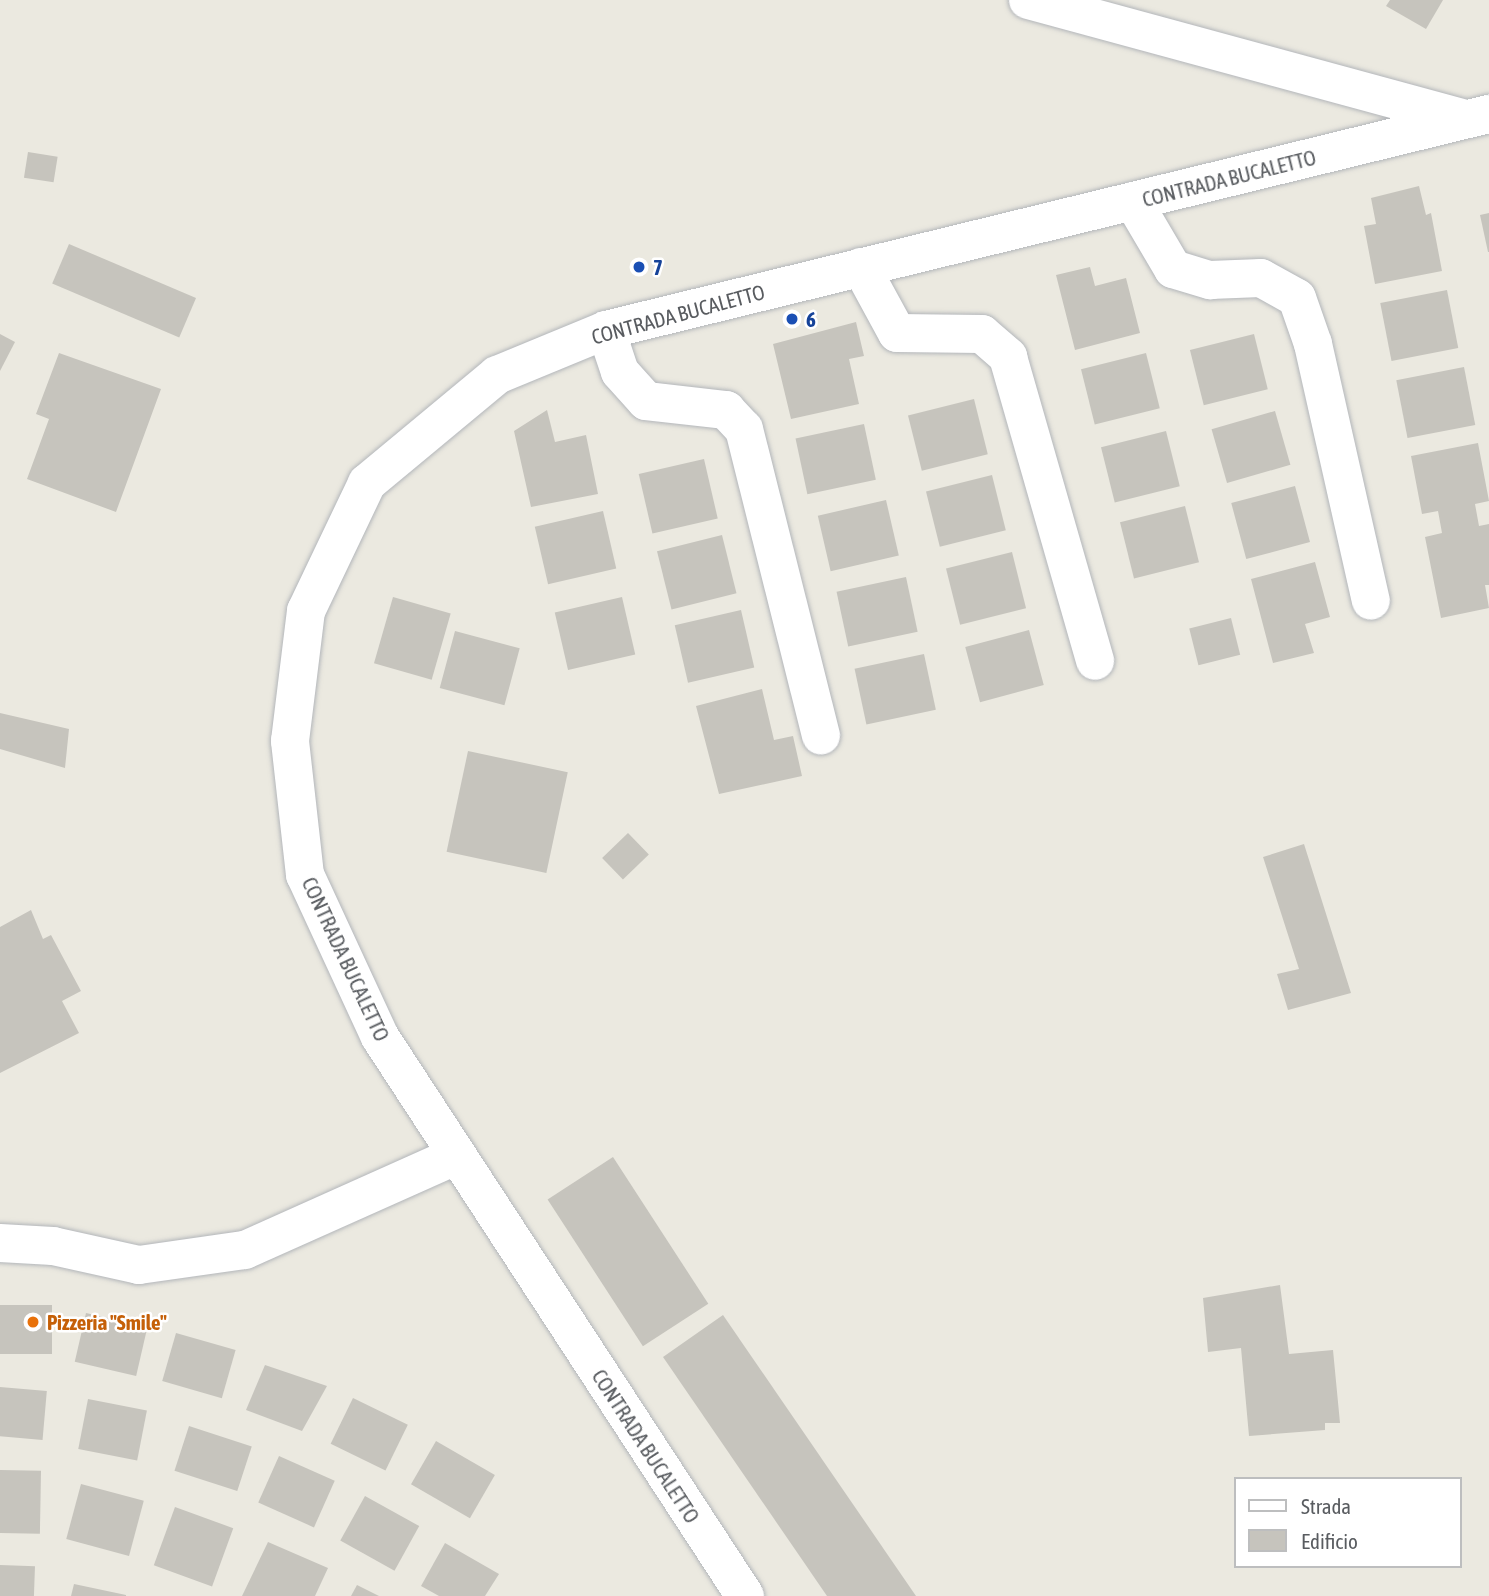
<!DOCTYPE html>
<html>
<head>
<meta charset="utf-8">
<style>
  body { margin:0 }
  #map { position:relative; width:1489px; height:1596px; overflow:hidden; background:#ebe9e0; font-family:"Asap Condensed",sans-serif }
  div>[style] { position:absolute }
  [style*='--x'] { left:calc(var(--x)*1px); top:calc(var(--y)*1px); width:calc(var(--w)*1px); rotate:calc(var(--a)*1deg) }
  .building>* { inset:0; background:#c6c4bd; transform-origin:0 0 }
  .roads { filter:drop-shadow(0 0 2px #b3b6ba) drop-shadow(0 0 2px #b3b6ba) }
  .street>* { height:38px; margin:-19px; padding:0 19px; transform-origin:19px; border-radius:19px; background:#fff }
  .dots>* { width:19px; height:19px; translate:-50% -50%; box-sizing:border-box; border:4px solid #fff; border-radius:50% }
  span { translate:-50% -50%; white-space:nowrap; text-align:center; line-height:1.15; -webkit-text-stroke:5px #fff; paint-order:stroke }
  .street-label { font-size:21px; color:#595c60 }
  .transit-label { font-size:21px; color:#164399; font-weight:700 }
  .left { translate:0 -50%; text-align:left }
  .food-label { font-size:21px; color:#c56008; font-weight:700 }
  .legend { position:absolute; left:1234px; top:1477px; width:228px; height:91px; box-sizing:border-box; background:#fff; border:2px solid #bdbebf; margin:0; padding:9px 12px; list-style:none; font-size:21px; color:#595c60 }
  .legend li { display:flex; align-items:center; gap:14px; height:35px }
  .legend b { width:35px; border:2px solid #bdbebf }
</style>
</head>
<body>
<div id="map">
  <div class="building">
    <i style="clip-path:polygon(1390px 0,1443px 0,1426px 29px,1386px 6px)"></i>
    <i style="left:28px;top:152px;width:30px;height:26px;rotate:9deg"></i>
    <i style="clip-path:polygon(1419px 186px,1426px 215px,1431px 213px,1442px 271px,1375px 284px,1364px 226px,1376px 224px,1371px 198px)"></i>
    <i style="clip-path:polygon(1489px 213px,1489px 252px,1488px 252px,1480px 215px)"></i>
    <i style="left:69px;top:244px;width:138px;height:43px;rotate:23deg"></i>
    <i style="clip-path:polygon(1090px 267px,1095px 286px,1126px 278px,1140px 333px,1075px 350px,1056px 275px)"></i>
    <i style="left:1447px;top:290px;width:59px;height:68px;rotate:79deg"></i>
    <i style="clip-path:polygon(856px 322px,864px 356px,849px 359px,859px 404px,791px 419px,773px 344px)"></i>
    <i style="clip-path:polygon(0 334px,15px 342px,0 371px)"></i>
    <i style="left:1254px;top:334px;width:57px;height:66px;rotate:76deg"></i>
    <i style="clip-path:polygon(59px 353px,161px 389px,116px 512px,27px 479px,49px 419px,36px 414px)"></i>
    <i style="left:1146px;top:353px;width:57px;height:67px;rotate:76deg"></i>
    <i style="left:1464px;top:367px;width:59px;height:69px;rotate:79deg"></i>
    <i style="left:974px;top:399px;width:57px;height:68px;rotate:76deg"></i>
    <i style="clip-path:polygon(547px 410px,555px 442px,586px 435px,598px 494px,531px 507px,514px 431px)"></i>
    <i style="left:1275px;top:411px;width:56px;height:66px;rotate:74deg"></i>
    <i style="left:864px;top:424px;width:57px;height:70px;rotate:78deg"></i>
    <i style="left:1166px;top:431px;width:57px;height:67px;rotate:76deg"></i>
    <i style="clip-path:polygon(1478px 443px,1489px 501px,1475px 504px,1479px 526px,1489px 524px,1489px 585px,1485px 585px,1489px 608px,1441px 618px,1425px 537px,1442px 533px,1438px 511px,1422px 514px,1411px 456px)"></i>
    <i style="left:704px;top:459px;width:61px;height:67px;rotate:77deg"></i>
    <i style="left:992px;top:475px;width:57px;height:68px;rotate:76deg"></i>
    <i style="left:1295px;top:486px;width:58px;height:66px;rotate:75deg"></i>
    <i style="left:886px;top:500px;width:57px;height:70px;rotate:77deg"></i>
    <i style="left:1185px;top:506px;width:58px;height:67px;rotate:76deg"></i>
    <i style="left:603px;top:511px;width:59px;height:70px;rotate:77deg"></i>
    <i style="left:722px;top:535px;width:60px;height:67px;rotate:76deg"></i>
    <i style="left:1012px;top:552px;width:58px;height:68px;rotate:76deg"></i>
    <i style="clip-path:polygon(1315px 562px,1330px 617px,1305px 624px,1314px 653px,1273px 663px,1251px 579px)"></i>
    <i style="left:906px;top:577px;width:56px;height:71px;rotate:78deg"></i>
    <i style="left:393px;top:597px;width:60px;height:69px;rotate:16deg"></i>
    <i style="left:622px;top:597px;width:59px;height:69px;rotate:77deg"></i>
    <i style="left:741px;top:610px;width:59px;height:68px;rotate:77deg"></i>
    <i style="left:1231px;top:618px;width:38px;height:43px;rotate:76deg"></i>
    <i style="left:1029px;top:630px;width:57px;height:66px;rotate:75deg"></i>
    <i style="left:455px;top:631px;width:67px;height:59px;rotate:15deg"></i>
    <i style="left:924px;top:654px;width:57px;height:71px;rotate:78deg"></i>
    <i style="clip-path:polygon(762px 689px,774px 740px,793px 736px,802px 776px,719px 794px,696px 706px)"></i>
    <i style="clip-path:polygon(0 713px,69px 729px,65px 768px,0 749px)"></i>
    <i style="left:468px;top:751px;width:102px;height:103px;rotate:12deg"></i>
    <i style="left:628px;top:833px;width:30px;height:36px;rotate:46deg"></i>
    <i style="clip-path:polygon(1304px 844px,1351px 993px,1288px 1010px,1277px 974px,1299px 969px,1263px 857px)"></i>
    <i style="clip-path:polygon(31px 910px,43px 939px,51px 935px,81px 991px,62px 1001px,79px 1033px,0 1073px,0 927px)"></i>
    <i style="left:613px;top:1157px;width:175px;height:78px;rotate:57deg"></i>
    <i style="clip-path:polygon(1280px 1285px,1289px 1354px,1333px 1350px,1340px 1423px,1325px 1423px,1325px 1430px,1249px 1436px,1241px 1348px,1208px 1352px,1203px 1298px)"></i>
    <i style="left:0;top:1305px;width:52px;height:49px"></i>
    <i style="left:86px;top:1313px;width:63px;height:50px;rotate:13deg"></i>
    <i style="clip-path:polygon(723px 1315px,916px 1596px,827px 1596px,663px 1357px)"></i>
    <i style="left:176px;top:1333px;width:62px;height:50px;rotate:16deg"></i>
    <i style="clip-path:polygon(265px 1365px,327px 1386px,302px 1431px,246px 1410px)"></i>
    <i style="left:0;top:1387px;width:47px;height:49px;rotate:5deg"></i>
    <i style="left:353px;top:1398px;width:61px;height:51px;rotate:26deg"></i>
    <i style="left:88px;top:1399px;width:60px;height:51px;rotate:11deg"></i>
    <i style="left:189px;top:1426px;width:66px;height:47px;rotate:18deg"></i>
    <i style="left:436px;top:1441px;width:68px;height:50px;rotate:30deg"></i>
    <i style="left:279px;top:1456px;width:61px;height:51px;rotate:24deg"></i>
    <i style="left:0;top:1470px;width:41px;height:63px;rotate:1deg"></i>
    <i style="left:81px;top:1484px;width:65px;height:57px;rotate:15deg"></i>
    <i style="left:365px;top:1496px;width:62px;height:51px;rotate:29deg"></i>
    <i style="left:175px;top:1507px;width:62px;height:62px;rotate:20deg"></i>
    <i style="clip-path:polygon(268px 1542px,328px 1568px,315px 1596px,242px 1596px)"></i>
    <i style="clip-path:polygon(445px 1543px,499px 1574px,485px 1596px,439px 1596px,421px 1586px)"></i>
    <i style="left:0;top:1565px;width:35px;height:31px;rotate:2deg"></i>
    <i style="clip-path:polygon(74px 1584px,126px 1595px,126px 1596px,71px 1596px)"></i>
    <i style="clip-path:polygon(357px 1585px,379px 1596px,351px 1596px)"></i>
  </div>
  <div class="roads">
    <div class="street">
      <i style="--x:1028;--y:0;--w:453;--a:15.2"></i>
      <i style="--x:1133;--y:201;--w:79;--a:59.5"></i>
      <i style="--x:1173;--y:269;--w:39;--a:17"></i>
      <i style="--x:1210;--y:280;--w:51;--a:-2.2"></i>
      <i style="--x:1261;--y:278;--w:41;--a:29.1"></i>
      <i style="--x:1297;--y:298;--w:49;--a:70.8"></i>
      <i style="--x:1313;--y:344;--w:263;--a:77.3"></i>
      <i style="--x:861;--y:267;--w:75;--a:61.4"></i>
      <i style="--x:897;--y:333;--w:85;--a:0.7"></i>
      <i style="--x:982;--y:334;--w:35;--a:41"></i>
      <i style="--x:1008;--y:357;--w:316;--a:74"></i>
      <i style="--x:606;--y:330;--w:44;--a:71.6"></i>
      <i style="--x:620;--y:372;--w:39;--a:48"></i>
      <i style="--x:646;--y:401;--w:81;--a:6.4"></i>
      <i style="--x:726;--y:410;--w:26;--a:47"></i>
      <i style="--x:744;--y:429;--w:316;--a:75.9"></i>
      <i style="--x:0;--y:1243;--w:53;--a:3.2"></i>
      <i style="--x:53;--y:1246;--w:88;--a:12.5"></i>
      <i style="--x:139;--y:1265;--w:107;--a:-8.1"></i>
      <i style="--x:245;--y:1250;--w:230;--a:-24.1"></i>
      <i style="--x:745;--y:1596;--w:668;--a:-123.14"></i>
      <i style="--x:380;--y:1037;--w:179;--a:-114.8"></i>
      <i style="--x:305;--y:875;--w:135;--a:-96.4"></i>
      <i style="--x:290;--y:741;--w:131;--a:-83"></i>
      <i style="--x:306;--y:611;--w:142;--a:-64.5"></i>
      <i style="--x:367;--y:483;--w:169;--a:-39.7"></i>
      <i style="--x:497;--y:375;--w:118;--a:-22.4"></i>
      <i style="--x:606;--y:330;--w:909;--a:-13.75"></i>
    </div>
  </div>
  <div class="dots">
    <i style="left:639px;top:267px;background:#1a4fb4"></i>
    <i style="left:792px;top:319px;background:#1a4fb4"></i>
    <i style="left:33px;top:1322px;background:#e8710a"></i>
  </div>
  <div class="street-label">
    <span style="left:1229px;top:178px;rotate:-14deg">CONTRADA BUCALETTO</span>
    <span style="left:678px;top:314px;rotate:-15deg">CONTRADA BUCALETTO</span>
    <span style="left:346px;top:959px;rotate:65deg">CONTRADA BUCALETTO</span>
    <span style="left:646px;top:1446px;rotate:57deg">CONTRADA BUCALETTO</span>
  </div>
  <div class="transit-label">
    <span class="left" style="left:653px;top:267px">7</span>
    <span class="left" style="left:806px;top:319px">6</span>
  </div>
  <div class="food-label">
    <span class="left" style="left:47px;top:1322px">Pizzeria "Smile"</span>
  </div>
  <ul class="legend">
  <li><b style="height:9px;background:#fff"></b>Strada</li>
  <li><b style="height:19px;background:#c6c4bd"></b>Edificio</li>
  </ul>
</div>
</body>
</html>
